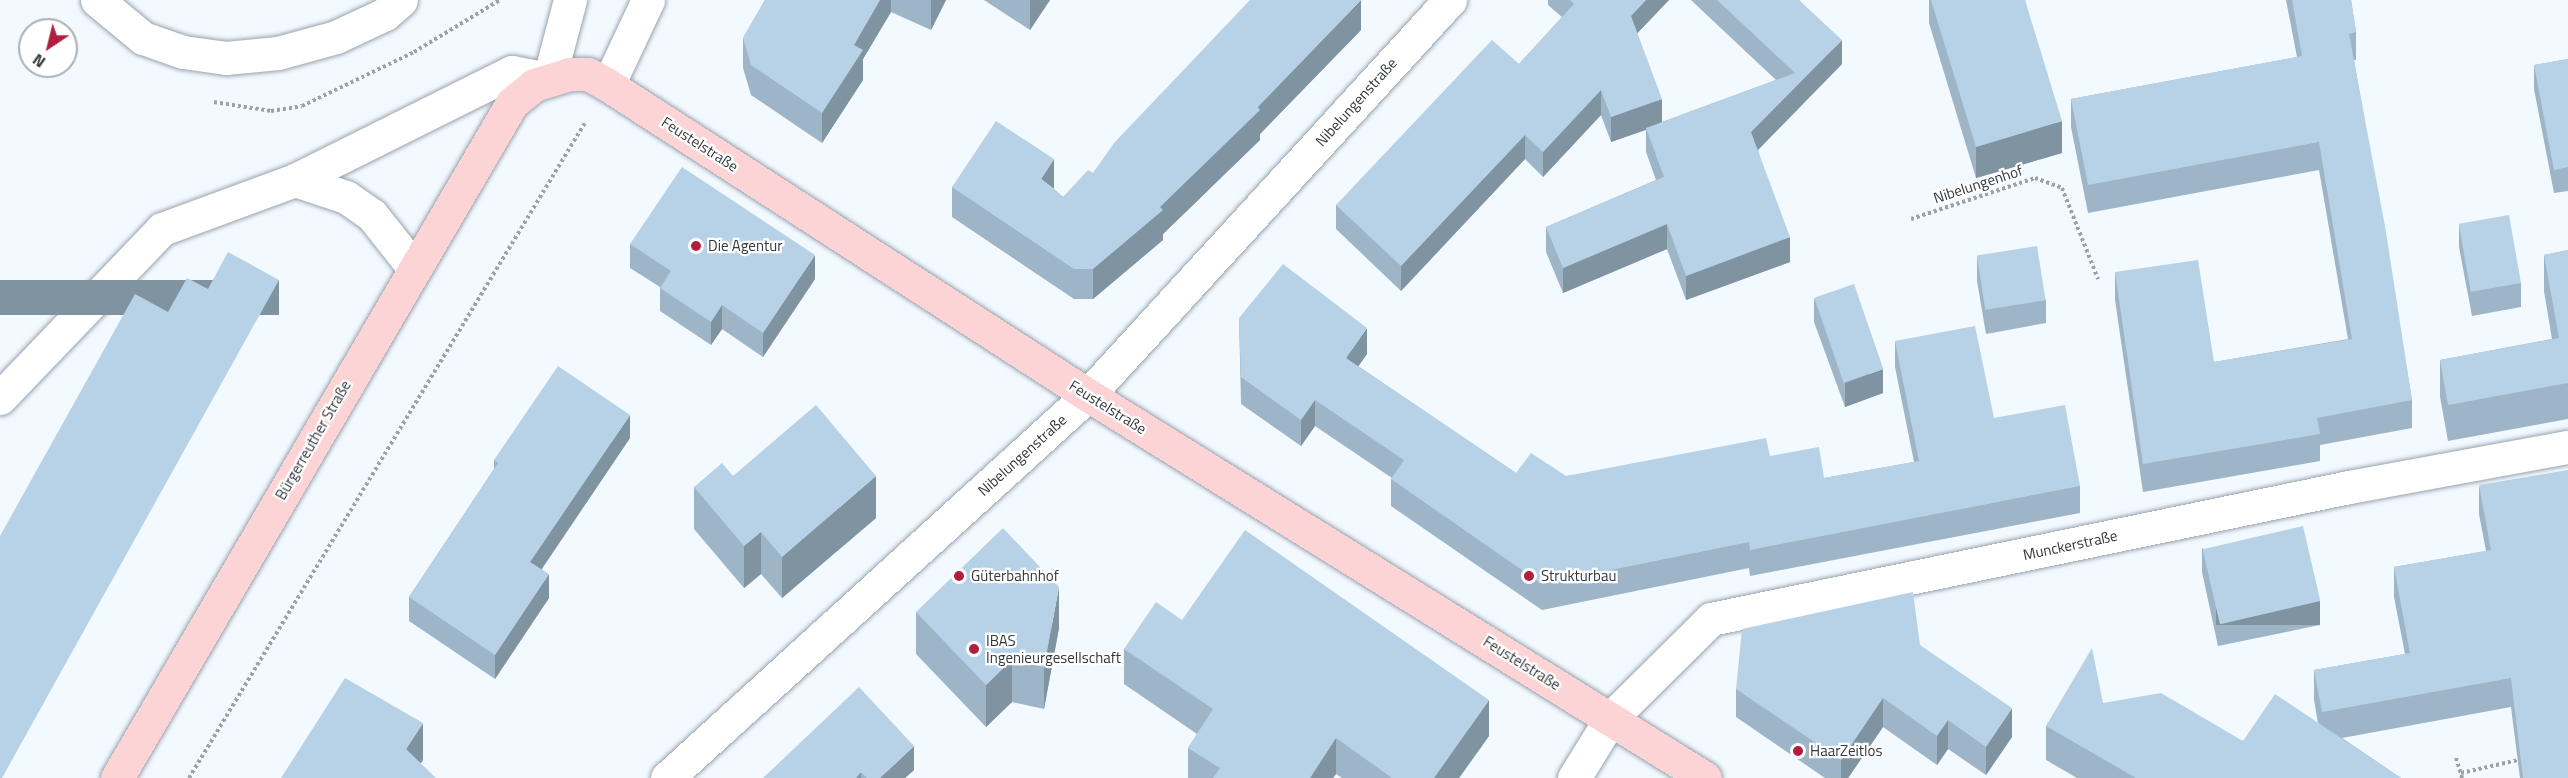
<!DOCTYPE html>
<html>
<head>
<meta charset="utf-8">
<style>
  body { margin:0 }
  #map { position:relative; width:2568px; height:778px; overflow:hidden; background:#f2f9ff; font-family:"Titillium Web",sans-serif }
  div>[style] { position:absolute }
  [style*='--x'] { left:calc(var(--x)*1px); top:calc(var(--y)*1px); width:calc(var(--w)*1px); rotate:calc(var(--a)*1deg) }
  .path>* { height:4px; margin-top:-2px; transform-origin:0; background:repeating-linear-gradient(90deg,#9da2a7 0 3px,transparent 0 6px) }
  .roads { filter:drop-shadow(0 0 2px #99a3ac) drop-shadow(0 0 2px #99a3ac) }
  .minor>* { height:33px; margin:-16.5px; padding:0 16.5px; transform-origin:16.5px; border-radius:16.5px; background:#fff }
  .major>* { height:33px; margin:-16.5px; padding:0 16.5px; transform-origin:16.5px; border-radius:16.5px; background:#fdd4d6 }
  .wall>* { inset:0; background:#9db5c6 }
  .shaded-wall>* { inset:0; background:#8093a1; transform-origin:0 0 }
  .building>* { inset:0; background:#b7d2e6; transform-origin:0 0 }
  .dots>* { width:16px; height:16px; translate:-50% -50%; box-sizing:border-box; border:3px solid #fff; border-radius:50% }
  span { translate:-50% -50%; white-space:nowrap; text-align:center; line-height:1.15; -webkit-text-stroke:4.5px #fff; paint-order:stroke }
  .street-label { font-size:15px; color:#34383c }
  .poi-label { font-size:15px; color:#34383c }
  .left { translate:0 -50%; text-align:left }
  .north { position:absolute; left:18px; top:18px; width:60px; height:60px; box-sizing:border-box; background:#fff; border:2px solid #aeafb1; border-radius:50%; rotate:215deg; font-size:16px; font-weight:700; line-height:24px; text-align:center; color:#34383c }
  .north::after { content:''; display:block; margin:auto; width:21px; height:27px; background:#b11f40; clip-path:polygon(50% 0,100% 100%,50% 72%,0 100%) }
</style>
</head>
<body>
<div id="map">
  <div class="path">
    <i style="--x:214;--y:102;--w:58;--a:9"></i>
    <i style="--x:271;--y:111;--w:31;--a:-9"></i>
    <i style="--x:302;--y:106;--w:124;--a:-25.7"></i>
    <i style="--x:414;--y:52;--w:100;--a:-31.2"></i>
    <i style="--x:1911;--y:219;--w:131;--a:-18.3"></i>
    <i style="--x:2035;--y:178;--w:29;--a:20"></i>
    <i style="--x:2062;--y:188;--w:98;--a:68.4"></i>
    <i style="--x:2456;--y:758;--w:21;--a:73"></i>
    <i style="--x:2461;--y:773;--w:58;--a:-12.8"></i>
    <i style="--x:189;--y:778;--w:768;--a:-58.86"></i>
  </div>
  <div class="roads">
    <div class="minor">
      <i style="--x:97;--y:0;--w:60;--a:39.6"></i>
      <i style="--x:143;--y:38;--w:42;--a:19.3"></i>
      <i style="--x:183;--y:52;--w:43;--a:7.9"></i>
      <i style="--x:226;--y:58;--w:52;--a:-5.5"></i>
      <i style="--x:278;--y:53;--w:60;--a:-15.4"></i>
      <i style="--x:336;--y:37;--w:54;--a:-25.1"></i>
      <i style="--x:385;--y:14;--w:21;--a:-41"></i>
      <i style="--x:608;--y:85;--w:94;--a:-64.8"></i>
      <i style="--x:295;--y:180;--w:54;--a:18.4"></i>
      <i style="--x:346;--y:197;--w:32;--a:35"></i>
      <i style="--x:372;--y:215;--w:66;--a:51.7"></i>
      <i style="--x:0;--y:398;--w:234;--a:-46.2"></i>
      <i style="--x:162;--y:229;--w:142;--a:-20.2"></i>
      <i style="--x:295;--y:180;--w:242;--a:-26.5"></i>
      <i style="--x:512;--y:72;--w:38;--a:11"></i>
      <i style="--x:549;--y:79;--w:82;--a:-75.1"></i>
      <i style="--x:667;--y:778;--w:569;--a:-42.29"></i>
      <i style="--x:1088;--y:395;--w:536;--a:-47.5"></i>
      <i style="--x:1574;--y:778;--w:70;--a:-58.3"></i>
      <i style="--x:1611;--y:718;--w:141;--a:-44.7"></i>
      <i style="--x:1711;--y:619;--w:652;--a:-11.69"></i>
      <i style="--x:2349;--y:487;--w:223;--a:-10.4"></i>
    </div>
    <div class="major">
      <i style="--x:117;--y:778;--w:782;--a:-59.66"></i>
      <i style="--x:512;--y:103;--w:28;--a:-39"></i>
      <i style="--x:534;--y:85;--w:37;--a:-17"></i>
      <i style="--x:569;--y:74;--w:19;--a:0"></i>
      <i style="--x:588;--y:74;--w:23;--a:29"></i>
      <i style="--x:608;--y:85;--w:571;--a:32.86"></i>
      <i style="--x:1088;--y:395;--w:726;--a:31.83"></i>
    </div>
  </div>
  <div class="wall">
    <i style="clip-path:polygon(765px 0,946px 0,931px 30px,891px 12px,863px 59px,863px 80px,822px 143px,751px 95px,743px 68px,743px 38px)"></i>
    <i style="clip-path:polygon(984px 0,1050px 0,1030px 30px)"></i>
    <i style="clip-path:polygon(1548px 0,1669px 0,1637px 33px,1662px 122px,1776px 80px,1691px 0,1799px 0,1842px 64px,1758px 150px,1790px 262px,1686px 300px,1667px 249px,1563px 293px,1546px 252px,1546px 227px,1656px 180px,1646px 152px,1646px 130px,1611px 142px,1601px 115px,1543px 177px,1525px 159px,1401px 291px,1336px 229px,1336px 205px,1519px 64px,1562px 17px,1548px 5px)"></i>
    <i style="clip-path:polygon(1929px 0,2025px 0,2062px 153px,1976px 178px,1929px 23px)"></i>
    <i style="clip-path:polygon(2286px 0,2351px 0,2356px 32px,2356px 60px,2354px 60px,2412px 400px,2412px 428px,2320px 445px,2320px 461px,2143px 492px,2115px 300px,2115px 272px,2214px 362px,2348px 339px,2319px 170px,2088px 213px,2071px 127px,2071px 99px,2297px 57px)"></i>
    <i style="clip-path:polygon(1361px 30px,1260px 134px,1260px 140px,1163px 234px,1163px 240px,1093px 299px,1074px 299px,952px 217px,952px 187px,1054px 189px,1063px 197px,1093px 173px)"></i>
    <i style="clip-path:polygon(2568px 59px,2568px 191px,2554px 193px,2534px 89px,2534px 65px)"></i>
    <i style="clip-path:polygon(2459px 224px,2521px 283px,2521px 307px,2472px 316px,2459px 247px)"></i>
    <i style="clip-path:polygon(630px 244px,815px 279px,763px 357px,722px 329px,711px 345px,660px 311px,660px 287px,630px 268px)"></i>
    <i style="clip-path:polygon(2568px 250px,2568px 419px,2448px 441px,2440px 397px,2440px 360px,2552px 339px,2544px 291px,2544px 255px)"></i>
    <i style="clip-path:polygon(1977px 257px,2046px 300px,2046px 323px,1986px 334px,1977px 281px)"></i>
    <i style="clip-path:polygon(1814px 298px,1883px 393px,1845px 407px,1814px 322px)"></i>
    <i style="clip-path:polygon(1239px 318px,1367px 354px,1358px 366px,1516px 473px,1566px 476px,1770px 456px,1824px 478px,1914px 462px,1895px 367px,1895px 341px,2080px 486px,2080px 513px,1750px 576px,1749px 568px,1542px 610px,1391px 506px,1391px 479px,1392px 478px,1315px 426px,1301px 446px,1241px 404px)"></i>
    <i style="clip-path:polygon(630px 438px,542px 569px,549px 598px,495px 679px,409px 621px,409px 597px,494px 469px,494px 460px)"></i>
    <i style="clip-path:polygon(733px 476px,876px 518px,782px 598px,761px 574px,744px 588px,694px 529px,694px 487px)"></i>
    <i style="clip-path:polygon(2479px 485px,2568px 778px,2520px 778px,2511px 707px,2342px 738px,2401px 778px,2077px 778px,2046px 760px,2046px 726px,2103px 703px,2243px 741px,2318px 723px,2314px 700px,2314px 670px,2405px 654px,2394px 597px,2394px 567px,2486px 551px,2479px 514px)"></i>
    <i style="clip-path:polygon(2202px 548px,2320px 625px,2218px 646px,2202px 572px)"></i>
    <i style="clip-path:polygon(916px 612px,1059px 628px,1044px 709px,1012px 702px,986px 727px,916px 654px)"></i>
    <i style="clip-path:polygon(1182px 620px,1489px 736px,1459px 778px,1342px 778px,1336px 774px,1333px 778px,1188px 778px,1188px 748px,1197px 734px,1124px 684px,1124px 649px)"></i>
    <i style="clip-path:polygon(1920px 645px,2012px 737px,1986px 775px,1948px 749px,1937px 765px,1883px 727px,1848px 778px,1825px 778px,1736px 717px,1736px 689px)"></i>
    <i style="clip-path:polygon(914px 770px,905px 778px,763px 778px)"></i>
  </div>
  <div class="shaded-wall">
    <i style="clip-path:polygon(880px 0,891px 0,891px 12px,863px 59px,863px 80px,822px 143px,822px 113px,854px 45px)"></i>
    <i style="clip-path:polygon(931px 0,946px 0,931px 30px)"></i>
    <i style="clip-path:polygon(1030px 0,1050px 0,1030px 30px)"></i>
    <i style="clip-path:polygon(1361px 0,1361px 30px,1260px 134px,1260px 140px,1163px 234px,1163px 240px,1093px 299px,1093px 269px,1160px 207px)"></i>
    <i style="clip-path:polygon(1646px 0,1669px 0,1631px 40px,1631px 16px)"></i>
    <i style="clip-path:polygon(1842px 40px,1842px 64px,1751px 157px,1751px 132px)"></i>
    <i style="clip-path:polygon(1601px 90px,1601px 115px,1543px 177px,1543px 152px)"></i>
    <i style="clip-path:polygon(1662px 99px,1662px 124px,1611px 142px,1611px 117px)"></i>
    <i style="clip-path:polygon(2062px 121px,2062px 153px,1976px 178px,1976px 147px)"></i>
    <i style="clip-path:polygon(1525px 135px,1525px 159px,1401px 291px,1401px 266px)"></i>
    <i style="clip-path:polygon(1054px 159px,1054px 189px,1041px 179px)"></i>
    <i style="clip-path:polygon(1667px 224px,1667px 249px,1563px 293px,1563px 268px)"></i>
    <i style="clip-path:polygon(1790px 237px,1790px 262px,1686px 300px,1686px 276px)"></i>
    <i style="clip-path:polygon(815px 255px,815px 279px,763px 357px,763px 333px)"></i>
    <i style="left:279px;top:280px;width:35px;height:570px;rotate:90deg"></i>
    <i style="clip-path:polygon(722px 305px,722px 329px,711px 345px,711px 322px)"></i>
    <i style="clip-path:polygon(1367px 328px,1367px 354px,1346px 384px,1346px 358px)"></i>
    <i style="clip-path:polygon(1883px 369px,1883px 393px,1845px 407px,1845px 383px)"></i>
    <i style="clip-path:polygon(1315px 400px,1315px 426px,1301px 446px,1301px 420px)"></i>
    <i style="clip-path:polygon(630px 415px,630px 438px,530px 586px,530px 562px)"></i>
    <i style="clip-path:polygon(876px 476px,876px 518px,782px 598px,782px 557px)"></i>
    <i style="clip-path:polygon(761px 532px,761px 574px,744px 588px,744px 546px)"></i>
    <i style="clip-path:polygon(549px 574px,549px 598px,495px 679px,495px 655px)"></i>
    <i style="clip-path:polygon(1059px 587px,1059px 628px,1044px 709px,1044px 667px)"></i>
    <i style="left:2320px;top:601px;width:24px;height:104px;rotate:90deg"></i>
    <i style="clip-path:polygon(1012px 660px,1012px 702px,986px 727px,986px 685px)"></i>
    <i style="clip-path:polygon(1883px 698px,1883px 727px,1848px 778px,1841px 778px,1841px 760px)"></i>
    <i style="clip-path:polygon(1489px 700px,1489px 736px,1459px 778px,1434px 778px)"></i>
    <i style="clip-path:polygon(2012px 708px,2012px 737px,1986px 775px,1986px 747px)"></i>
    <i style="clip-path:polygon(1948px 720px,1948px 749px,1937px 765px,1937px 736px)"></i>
    <i style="clip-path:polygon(423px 723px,423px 760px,411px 778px,406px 749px)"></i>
    <i style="clip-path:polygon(1336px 738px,1336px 774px,1333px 778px,1310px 778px)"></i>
    <i style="clip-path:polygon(914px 746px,914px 770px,905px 778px,880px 778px)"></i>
    <i style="clip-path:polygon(861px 772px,861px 778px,856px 778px)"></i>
  </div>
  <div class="building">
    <i style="clip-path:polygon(765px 0,880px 0,854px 45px,863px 50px,822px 113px,751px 65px,743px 38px)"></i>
    <i style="clip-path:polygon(1250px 0,1361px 0,1258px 107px,1260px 110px,1160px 207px,1163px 210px,1093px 269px,1074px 269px,952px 187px,996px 121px,1054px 159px,1041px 179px,1063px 197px,1088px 170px,1093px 173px,1114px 143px)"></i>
    <i style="clip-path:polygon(1570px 0,1646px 0,1631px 16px,1662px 99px,1611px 117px,1601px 90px,1543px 152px,1525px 135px,1401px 266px,1336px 205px,1492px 40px,1519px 64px,1574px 4px)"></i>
    <i style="clip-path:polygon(1717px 0,1799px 0,1842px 40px,1751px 132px,1790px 237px,1686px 276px,1667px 224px,1563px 268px,1546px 227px,1664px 177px,1646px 128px,1795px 73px)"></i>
    <i style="clip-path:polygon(1931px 0,2025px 0,2062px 121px,1976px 147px)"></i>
    <i style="clip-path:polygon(2292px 0,2351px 0,2356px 32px,2349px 34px,2386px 232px,2412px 400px,2317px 418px,2320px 434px,2143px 464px,2115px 272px,2198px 260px,2214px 362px,2352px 339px,2319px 142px,2088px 185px,2071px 99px,2302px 56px)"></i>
    <i style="clip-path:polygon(2568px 59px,2568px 167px,2554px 170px,2534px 65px)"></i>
    <i style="clip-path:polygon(682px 167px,815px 255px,763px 333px,722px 305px,711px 322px,660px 288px,671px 271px,630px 244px)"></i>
    <i style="left:2509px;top:215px;width:69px;height:51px;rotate:80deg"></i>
    <i style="left:2037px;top:246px;width:55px;height:61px;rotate:81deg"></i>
    <i style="clip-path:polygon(2568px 250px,2568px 383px,2448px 405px,2440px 360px,2559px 338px,2544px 255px)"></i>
    <i style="clip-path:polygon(228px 252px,279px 280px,2px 778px,0 778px,0 536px,135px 294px,168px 312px,187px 278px,208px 289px)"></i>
    <i style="clip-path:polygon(1283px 264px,1367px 328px,1346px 358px,1516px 473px,1531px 453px,1566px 476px,1766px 438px,1770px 456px,1819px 447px,1824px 478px,1919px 461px,1895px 341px,1975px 326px,1994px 418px,2065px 405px,2080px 486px,1750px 550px,1749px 542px,1542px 584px,1391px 479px,1404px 460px,1315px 400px,1301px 420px,1241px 377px,1239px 318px)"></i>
    <i style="left:1854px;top:284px;width:90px;height:42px;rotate:71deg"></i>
    <i style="clip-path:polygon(558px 366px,630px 415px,530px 562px,549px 574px,495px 655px,409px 597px,498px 463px,494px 460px)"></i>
    <i style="clip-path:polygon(816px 405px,876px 476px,782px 557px,761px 532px,744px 546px,694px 487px,722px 463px,733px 476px)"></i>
    <i style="clip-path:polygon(2568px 470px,2568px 778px,2523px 778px,2511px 678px,2322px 712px,2314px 670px,2410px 653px,2394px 567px,2491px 550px,2479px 485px)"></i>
    <i style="left:2303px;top:526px;width:77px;height:103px;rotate:77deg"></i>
    <i style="clip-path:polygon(1003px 528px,1059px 587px,1044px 667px,1012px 660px,986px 685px,916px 612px)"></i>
    <i style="clip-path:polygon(1245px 530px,1489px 700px,1434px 778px,1392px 778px,1336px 738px,1310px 778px,1213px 778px,1220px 768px,1188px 748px,1213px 709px,1124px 649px,1156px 602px,1182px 620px)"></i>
    <i style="clip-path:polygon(1913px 592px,1920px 645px,2012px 708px,1986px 747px,1948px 720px,1937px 736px,1883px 698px,1841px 760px,1736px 689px,1742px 629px)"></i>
    <i style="clip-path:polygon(2092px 648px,2103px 703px,2161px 693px,2243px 741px,2275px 694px,2401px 778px,2136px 778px,2046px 726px)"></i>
    <i style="clip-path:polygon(345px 678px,423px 723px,406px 749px,436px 778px,281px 778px)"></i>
    <i style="clip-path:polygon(859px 687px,914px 746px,880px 778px,867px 778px,861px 772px,856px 778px,763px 778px)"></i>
  </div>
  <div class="dots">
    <i style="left:696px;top:246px;background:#b11f40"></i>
    <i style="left:959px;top:576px;background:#b11f40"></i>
    <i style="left:1529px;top:576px;background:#b11f40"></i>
    <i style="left:974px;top:649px;background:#b11f40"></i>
    <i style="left:1798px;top:751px;background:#b11f40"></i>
  </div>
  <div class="street-label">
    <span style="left:1356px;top:102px;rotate:-48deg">Nibelungenstraße</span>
    <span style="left:700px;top:144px;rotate:33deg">Feustelstraße</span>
    <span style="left:1978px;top:184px;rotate:-18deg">Nibelungenhof</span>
    <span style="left:1108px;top:407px;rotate:32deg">Feustelstraße</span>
    <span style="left:313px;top:440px;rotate:-60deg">Bürgerreuther Straße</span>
    <span style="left:1022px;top:455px;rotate:-42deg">Nibelungenstraße</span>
    <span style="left:2070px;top:545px;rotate:-12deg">Munckerstraße</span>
    <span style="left:1522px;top:663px;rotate:32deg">Feustelstraße</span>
  </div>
  <div class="poi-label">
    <span class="left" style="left:708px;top:246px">Die Agentur</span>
    <span class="left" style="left:971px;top:576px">Güterbahnhof</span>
    <span class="left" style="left:1541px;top:576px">Strukturbau</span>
    <span class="left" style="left:986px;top:649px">IBAS<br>Ingenieurgesellschaft</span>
    <span class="left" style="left:1810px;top:751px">HaarZeitlos</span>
  </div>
  <div class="north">N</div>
</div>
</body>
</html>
